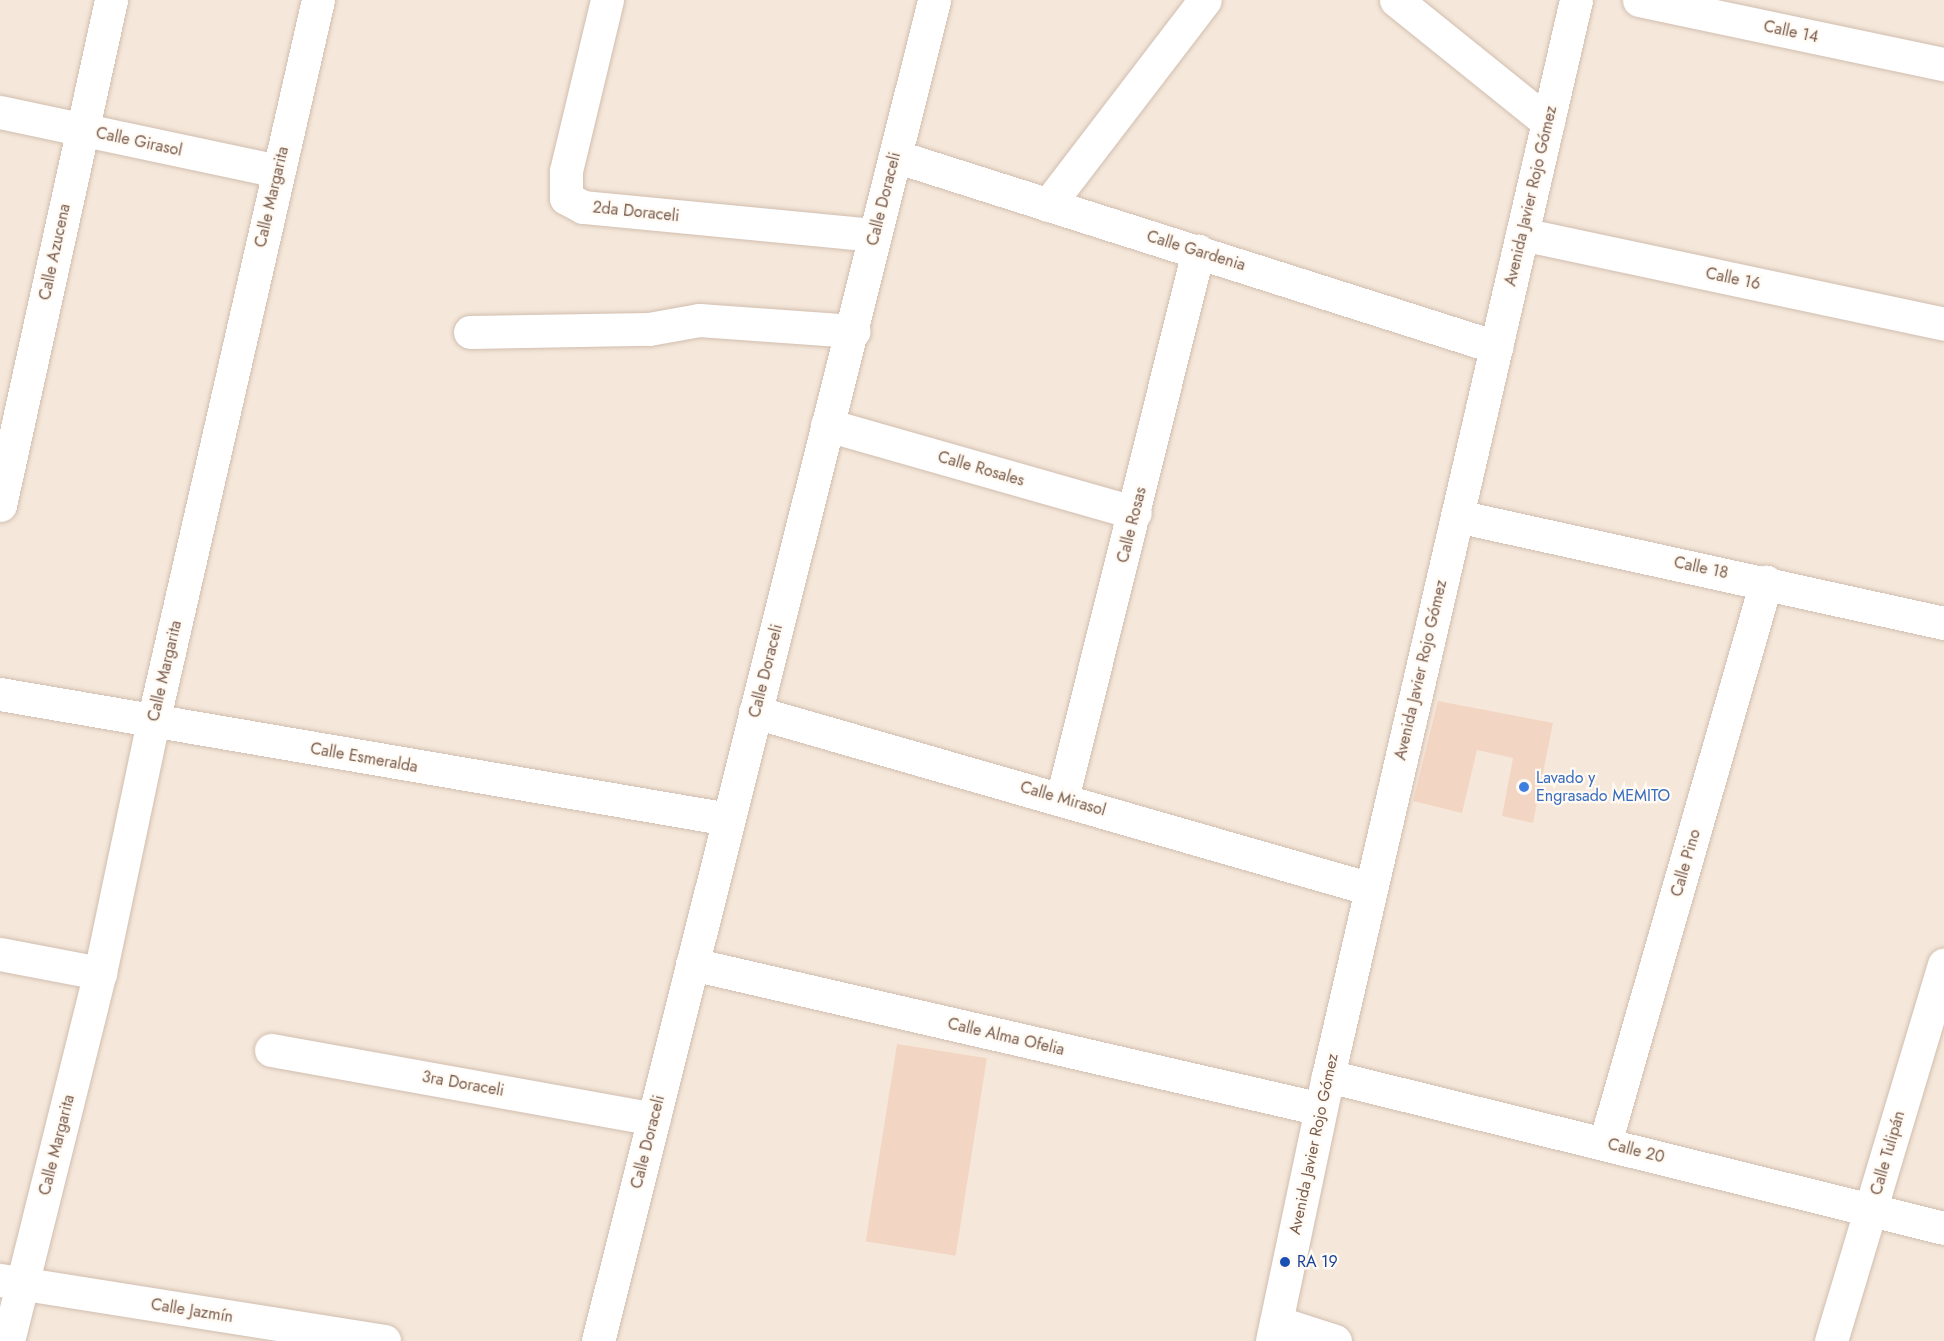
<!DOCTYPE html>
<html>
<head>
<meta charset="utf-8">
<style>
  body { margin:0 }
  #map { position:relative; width:1944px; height:1341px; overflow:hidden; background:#fdf6ec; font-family:Jost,sans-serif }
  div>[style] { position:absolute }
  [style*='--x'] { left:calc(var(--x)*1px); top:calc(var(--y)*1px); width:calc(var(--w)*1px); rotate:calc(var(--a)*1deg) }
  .residential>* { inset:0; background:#f5e8da }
  .building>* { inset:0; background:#f3d5c3; transform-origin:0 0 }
  .roads { filter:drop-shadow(0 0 2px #d1beb0) drop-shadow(0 0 2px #d1beb0) }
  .minor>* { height:33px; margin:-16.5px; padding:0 16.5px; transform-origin:16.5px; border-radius:16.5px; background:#fff }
  .dots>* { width:16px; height:16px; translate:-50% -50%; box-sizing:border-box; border:3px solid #fffaf3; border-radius:50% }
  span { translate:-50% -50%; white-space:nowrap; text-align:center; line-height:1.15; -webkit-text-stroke:4.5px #fffaf3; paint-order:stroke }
  .street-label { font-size:16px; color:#7a5c4d }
  .shop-label { font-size:16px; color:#366cbe }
  .left { translate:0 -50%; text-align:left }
  .transit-label { font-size:16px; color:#164399 }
</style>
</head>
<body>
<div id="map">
  <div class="residential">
    <i style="clip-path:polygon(0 0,1400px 0,1552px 129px,1582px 0,1944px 0,1944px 1341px,0 1341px)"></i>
    <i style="clip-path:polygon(1407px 0,1581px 0,1553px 123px)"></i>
  </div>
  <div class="building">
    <i style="clip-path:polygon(1438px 701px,1553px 723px,1533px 823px,1502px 816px,1513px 758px,1477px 750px,1462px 813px,1413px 801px)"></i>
    <i style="left:897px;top:1044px;width:91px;height:200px;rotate:9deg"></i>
  </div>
  <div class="roads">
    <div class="minor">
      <i style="--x:607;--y:0;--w:176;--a:103.5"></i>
      <i style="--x:566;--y:171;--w:27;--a:90"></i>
      <i style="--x:566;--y:198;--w:19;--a:28"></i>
      <i style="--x:583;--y:207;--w:293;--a:5.5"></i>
      <i style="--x:1396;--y:0;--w:195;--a:38.8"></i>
      <i style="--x:1639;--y:0;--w:312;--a:11.9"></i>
      <i style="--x:0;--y:112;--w:284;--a:12"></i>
      <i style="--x:895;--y:156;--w:631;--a:17.63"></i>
      <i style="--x:1048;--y:205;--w:258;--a:-52.6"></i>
      <i style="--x:1522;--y:234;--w:431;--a:12"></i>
      <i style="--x:470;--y:332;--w:179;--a:-1"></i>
      <i style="--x:649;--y:329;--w:51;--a:-10.2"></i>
      <i style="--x:699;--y:320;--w:155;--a:4.1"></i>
      <i style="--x:827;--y:425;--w:320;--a:15.9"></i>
      <i style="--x:0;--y:505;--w:517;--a:-77.6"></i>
      <i style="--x:1457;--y:516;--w:499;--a:12.4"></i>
      <i style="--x:0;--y:694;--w:739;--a:9.74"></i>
      <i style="--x:755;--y:712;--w:641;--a:16.03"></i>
      <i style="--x:1062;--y:799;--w:565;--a:-76.06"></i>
      <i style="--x:0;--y:954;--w:102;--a:10.8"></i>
      <i style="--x:692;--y:964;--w:645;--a:12.98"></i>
      <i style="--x:271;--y:1050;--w:389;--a:10.2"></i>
      <i style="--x:1328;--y:1076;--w:634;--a:13.86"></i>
      <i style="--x:1605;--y:1143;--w:584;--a:-73.99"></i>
      <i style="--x:0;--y:1280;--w:389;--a:9"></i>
      <i style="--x:1276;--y:1322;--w:62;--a:17.9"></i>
      <i style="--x:8;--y:1341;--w:379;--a:-76"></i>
      <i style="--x:100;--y:973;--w:257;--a:-78.1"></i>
      <i style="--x:153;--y:722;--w:741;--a:-77.13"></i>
      <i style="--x:598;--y:1341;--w:1382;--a:-75.93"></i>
      <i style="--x:1272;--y:1341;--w:271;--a:-78.1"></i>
      <i style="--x:1328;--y:1076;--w:1104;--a:-77.02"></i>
      <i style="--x:1831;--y:1341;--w:393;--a:-73.3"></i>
    </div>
  </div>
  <div class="dots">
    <i style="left:1524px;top:787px;background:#3f7fe0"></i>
    <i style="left:1285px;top:1262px;background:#1a4fb4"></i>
  </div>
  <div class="street-label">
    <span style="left:1791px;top:32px;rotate:12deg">Calle 14</span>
    <span style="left:139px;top:142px;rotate:12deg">Calle Girasol</span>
    <span style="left:1531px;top:196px;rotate:-77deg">Avenida Javier Rojo Gómez</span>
    <span style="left:272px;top:197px;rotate:-77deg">Calle Margarita</span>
    <span style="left:884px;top:199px;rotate:-76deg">Calle Doraceli</span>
    <span style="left:636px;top:212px;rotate:6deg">2da Doraceli</span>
    <span style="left:1196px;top:251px;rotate:17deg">Calle Gardenia</span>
    <span style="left:55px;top:252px;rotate:-78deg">Calle Azucena</span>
    <span style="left:1733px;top:279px;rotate:12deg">Calle 16</span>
    <span style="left:981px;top:469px;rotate:16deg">Calle Rosales</span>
    <span style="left:1132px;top:525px;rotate:-76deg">Calle Rosas</span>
    <span style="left:1701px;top:568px;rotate:12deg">Calle 18</span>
    <span style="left:1421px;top:670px;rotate:-77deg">Avenida Javier Rojo Gómez</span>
    <span style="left:165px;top:671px;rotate:-77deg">Calle Margarita</span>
    <span style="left:766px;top:671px;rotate:-76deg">Calle Doraceli</span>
    <span style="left:364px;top:758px;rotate:10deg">Calle Esmeralda</span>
    <span style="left:1063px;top:799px;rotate:16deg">Calle Mirasol</span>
    <span style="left:1686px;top:863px;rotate:-74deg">Calle Pino</span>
    <span style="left:1006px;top:1037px;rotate:13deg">Calle Alma Ofelia</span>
    <span style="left:463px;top:1084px;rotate:10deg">3ra Doraceli</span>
    <span style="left:648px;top:1142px;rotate:-76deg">Calle Doraceli</span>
    <span style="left:1314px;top:1144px;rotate:-78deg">Avenida Javier Rojo Gómez</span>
    <span style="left:57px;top:1145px;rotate:-76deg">Calle Margarita</span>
    <span style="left:1636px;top:1151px;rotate:14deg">Calle 20</span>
    <span style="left:1888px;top:1153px;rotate:-74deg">Calle Tulipán</span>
    <span style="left:192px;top:1311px;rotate:9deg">Calle Jazmín</span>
  </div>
  <div class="shop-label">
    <span class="left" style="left:1536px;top:787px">Lavado y<br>Engrasado MEMITO</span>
  </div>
  <div class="transit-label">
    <span class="left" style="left:1297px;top:1262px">RA 19</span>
  </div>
</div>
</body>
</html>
